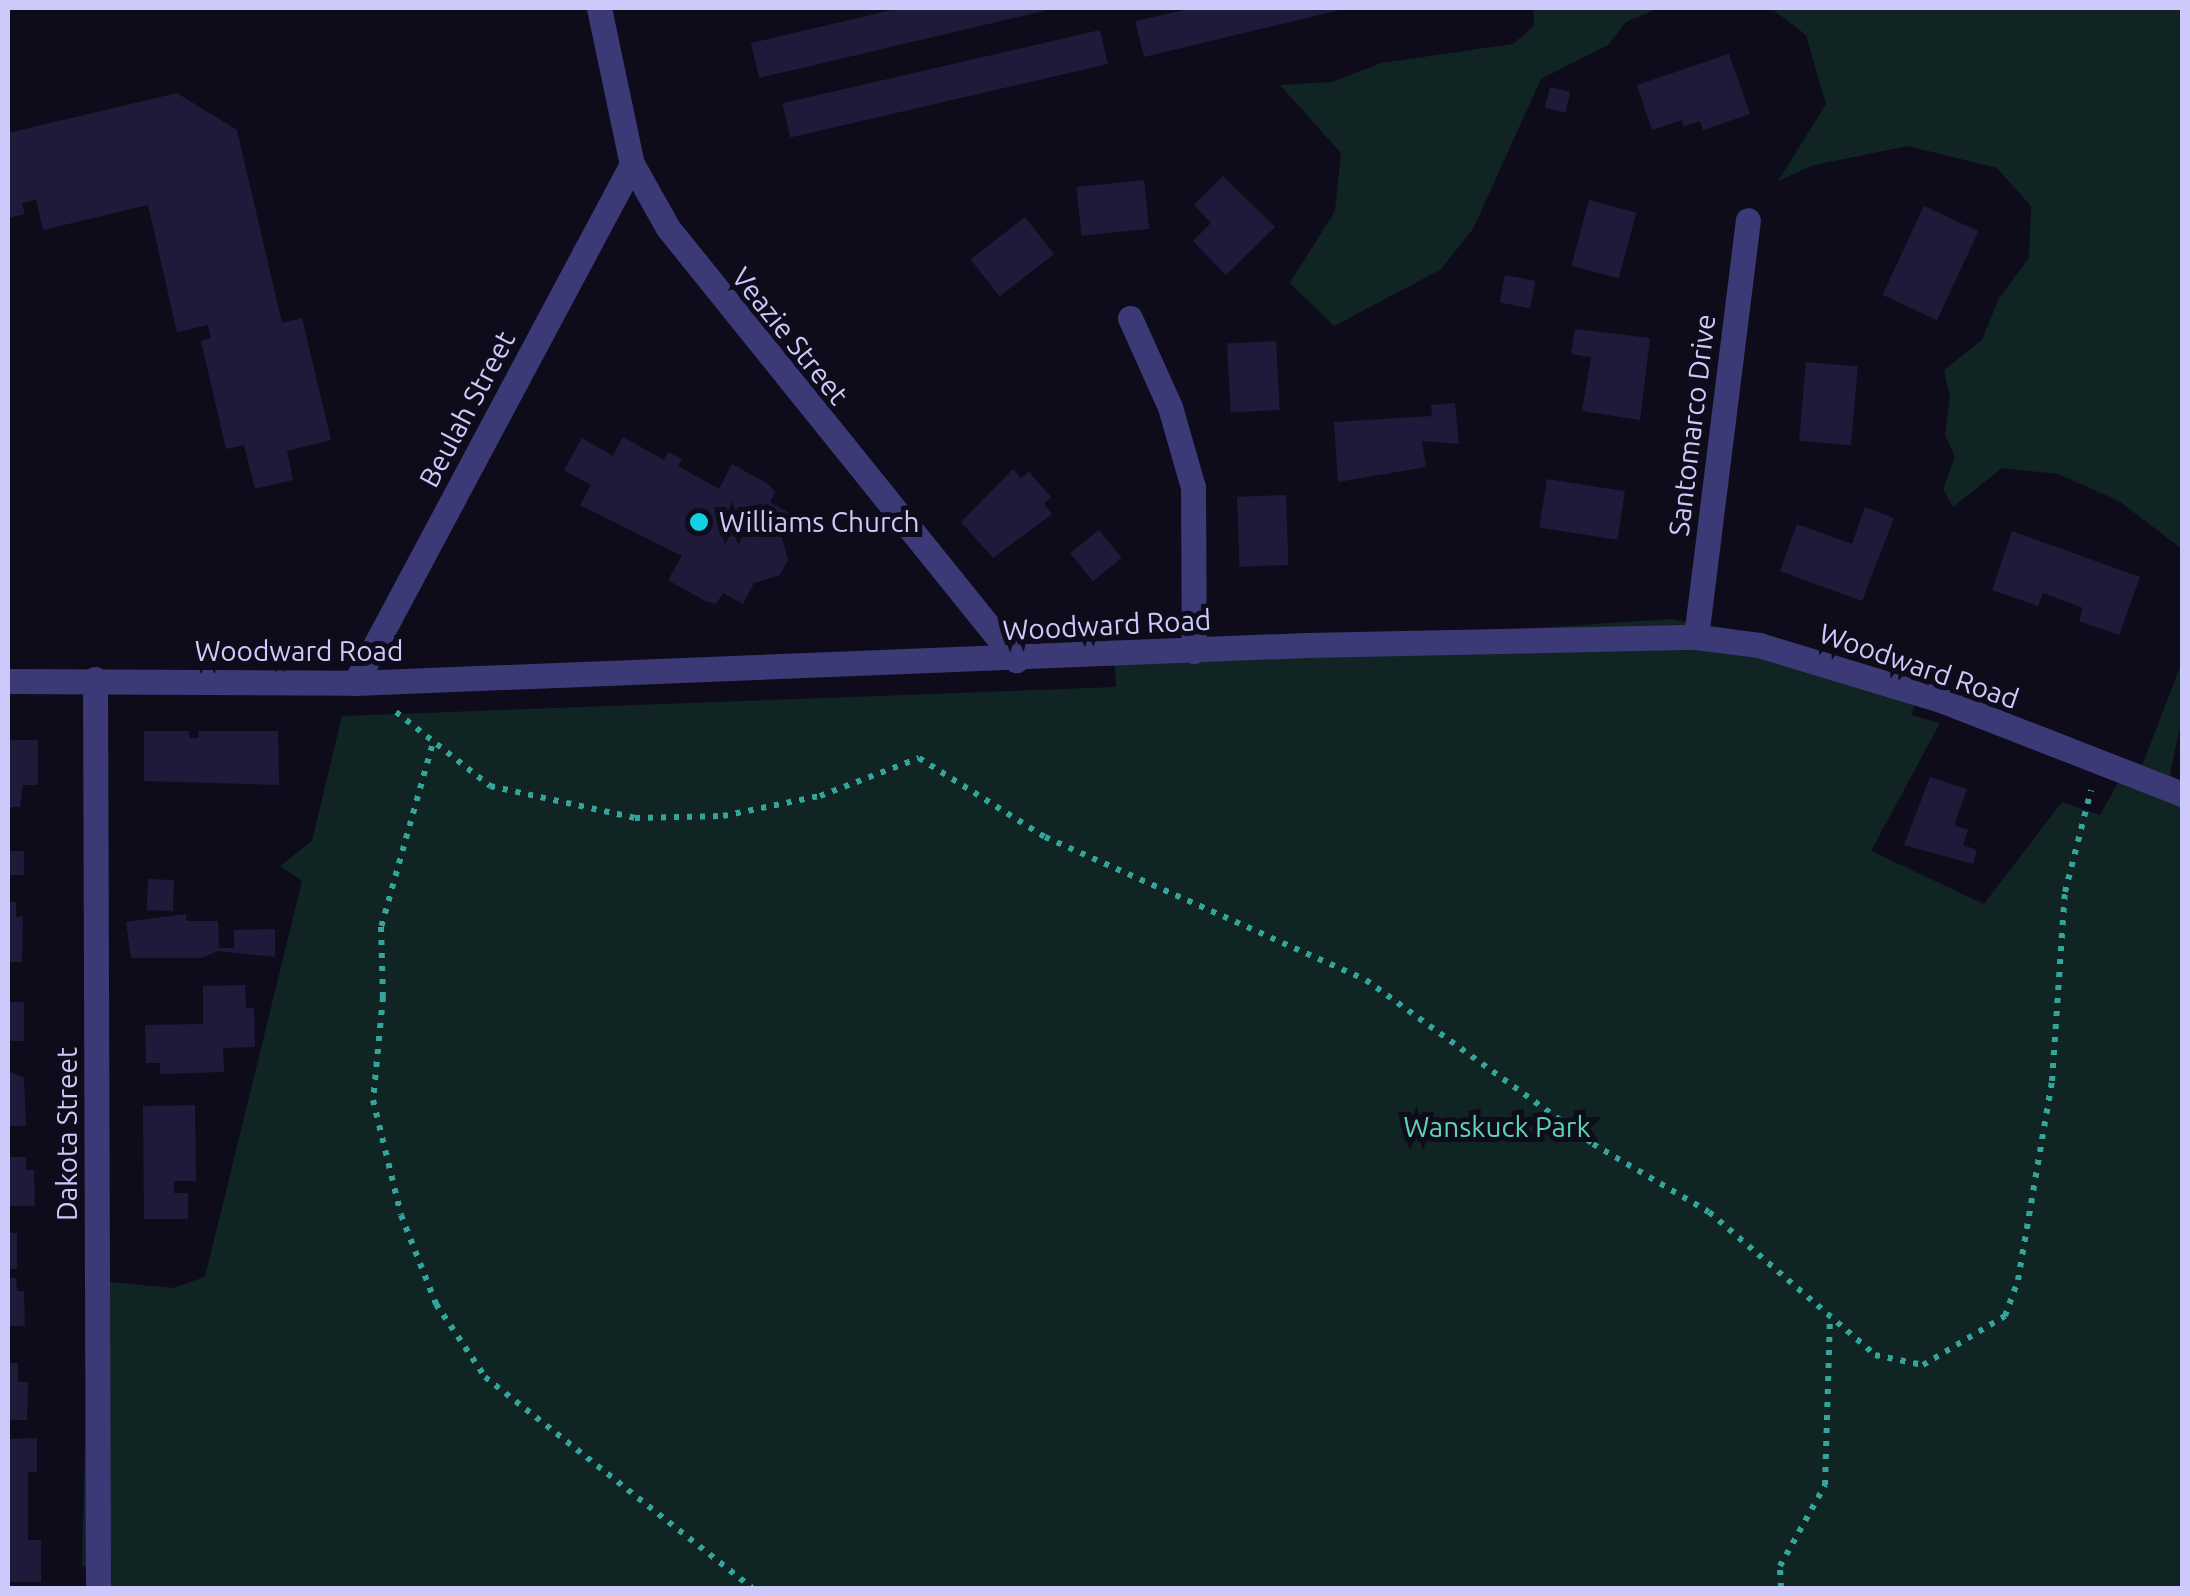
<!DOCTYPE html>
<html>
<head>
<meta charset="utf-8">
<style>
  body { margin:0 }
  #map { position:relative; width:2190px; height:1596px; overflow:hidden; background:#0e0c1b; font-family:Ubuntu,sans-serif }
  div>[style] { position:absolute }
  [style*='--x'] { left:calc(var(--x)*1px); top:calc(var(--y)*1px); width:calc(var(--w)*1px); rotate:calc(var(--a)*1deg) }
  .green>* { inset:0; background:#102423 }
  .building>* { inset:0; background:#1f1a3a; transform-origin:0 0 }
  .path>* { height:6px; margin-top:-3px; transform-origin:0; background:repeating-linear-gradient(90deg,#35a49a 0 5px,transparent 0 13px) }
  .minor>* { height:25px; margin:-12.5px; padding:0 12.5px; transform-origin:12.5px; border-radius:12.5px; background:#3b3a76 }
  .tertiary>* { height:25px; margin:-12.5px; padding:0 12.5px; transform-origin:12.5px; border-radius:12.5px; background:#3b3a76 }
  .dots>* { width:28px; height:28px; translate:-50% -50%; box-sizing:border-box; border:5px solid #0e0c1b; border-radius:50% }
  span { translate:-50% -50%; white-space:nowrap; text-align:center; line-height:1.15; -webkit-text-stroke:10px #0e0c1b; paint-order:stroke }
  .street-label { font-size:28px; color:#cec9fb }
  .poi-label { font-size:28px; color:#cec9fb }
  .left { translate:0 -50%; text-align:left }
  .park-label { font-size:28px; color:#5cd4b3 }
  .frame { position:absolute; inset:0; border:10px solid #cec9fb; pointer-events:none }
</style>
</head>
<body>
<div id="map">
  <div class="green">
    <i style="clip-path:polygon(1533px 8px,1659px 8px,1626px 22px,1608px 45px,1541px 79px,1473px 229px,1440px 270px,1334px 326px,1290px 283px,1335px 211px,1341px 153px,1280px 85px,1332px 82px,1381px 63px,1513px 44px,1534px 26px)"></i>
    <i style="clip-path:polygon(1771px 8px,2182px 8px,2182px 549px,2119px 501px,2058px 474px,2002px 468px,1953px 507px,1943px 489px,1955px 457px,1945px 435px,1950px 398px,1944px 370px,1982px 340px,1999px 298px,2029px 258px,2031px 206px,1997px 168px,1908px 146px,1814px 165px,1778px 181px,1826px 104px,1806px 35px)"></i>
    <i style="clip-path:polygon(1672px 619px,1732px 629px,1920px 693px,1911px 715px,1940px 723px,1871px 851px,1984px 904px,2062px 802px,2100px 815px,2127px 767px,2142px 766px,2182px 662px,2182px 718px,2170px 774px,2182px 788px,2182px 1588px,110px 1588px,82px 1565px,89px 1280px,173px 1288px,205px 1277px,302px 881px,280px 866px,312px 841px,342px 716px,1116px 687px,1114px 655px)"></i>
  </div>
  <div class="building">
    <i style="clip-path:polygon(900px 8px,1052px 9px,759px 78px,751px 43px)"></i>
    <i style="clip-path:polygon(1194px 8px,1344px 8px,1344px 9px,1144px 57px,1135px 21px)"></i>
    <i style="left:1100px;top:30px;width:35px;height:326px;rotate:77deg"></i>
    <i style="clip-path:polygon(1729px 54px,1750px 114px,1703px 130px,1700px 121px,1684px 126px,1682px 120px,1652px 130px,1637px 85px)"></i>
    <i style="left:1550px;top:87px;width:21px;height:21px;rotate:14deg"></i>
    <i style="clip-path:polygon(177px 93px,237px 130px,282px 323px,302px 318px,331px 440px,287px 451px,293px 480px,255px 489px,244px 445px,226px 449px,201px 341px,211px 338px,208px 325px,177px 332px,148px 205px,43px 230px,36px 200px,22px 203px,25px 214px,8px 218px,8px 133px)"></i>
    <i style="clip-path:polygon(1223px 176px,1275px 227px,1226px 275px,1193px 241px,1211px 223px,1194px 205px)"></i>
    <i style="left:1144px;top:180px;width:49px;height:68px;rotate:84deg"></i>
    <i style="left:1589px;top:200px;width:49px;height:68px;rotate:15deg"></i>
    <i style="left:1924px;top:206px;width:60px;height:98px;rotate:25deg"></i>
    <i style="left:1025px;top:217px;width:47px;height:69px;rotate:52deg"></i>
    <i style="left:1505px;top:275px;width:31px;height:28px;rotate:11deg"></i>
    <i style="clip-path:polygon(1575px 329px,1650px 338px,1640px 420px,1582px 411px,1591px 357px,1571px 354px)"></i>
    <i style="left:1276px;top:341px;width:69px;height:49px;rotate:87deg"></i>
    <i style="left:1806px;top:362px;width:52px;height:79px;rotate:5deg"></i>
    <i style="clip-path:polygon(1455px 403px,1459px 444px,1422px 441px,1426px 467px,1338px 482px,1334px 422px,1432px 416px,1431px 405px)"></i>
    <i style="clip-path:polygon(623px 437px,664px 460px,668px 452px,682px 459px,678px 466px,719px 489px,732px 464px,768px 484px,775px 492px,770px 502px,791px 514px,781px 534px,788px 560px,780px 575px,754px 583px,743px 604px,723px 593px,716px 604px,707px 602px,668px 580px,682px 556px,580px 505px,591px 485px,564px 470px,582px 438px,613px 456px)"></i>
    <i style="clip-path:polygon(1013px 469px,1021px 478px,1029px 472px,1051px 497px,1044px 504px,1052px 514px,993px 558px,961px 522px)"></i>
    <i style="left:1547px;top:479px;width:79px;height:49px;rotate:9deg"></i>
    <i style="left:1286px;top:495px;width:70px;height:49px;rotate:88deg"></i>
    <i style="clip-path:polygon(1865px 507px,1894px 518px,1862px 601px,1780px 571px,1797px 524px,1852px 544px)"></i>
    <i style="left:1099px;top:530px;width:36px;height:37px;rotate:51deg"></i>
    <i style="clip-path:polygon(2012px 531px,2140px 577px,2119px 635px,2079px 621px,2083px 608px,2043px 593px,2038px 606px,1992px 590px)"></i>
    <i style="clip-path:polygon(144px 731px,189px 731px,189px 738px,199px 738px,198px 731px,278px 731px,279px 785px,144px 781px)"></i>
    <i style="clip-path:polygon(8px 740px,38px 740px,38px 785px,23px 785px,20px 807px,8px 807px)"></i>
    <i style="clip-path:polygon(1930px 777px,1967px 789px,1954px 825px,1968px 830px,1963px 845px,1977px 850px,1973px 864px,1904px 845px)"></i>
    <i style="left:8px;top:851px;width:16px;height:24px"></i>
    <i style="left:148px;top:879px;width:26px;height:31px;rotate:2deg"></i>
    <i style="clip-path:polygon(8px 902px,16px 902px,16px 917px,23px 916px,22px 962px,8px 962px)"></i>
    <i style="clip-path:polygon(186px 914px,186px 921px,218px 921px,219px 948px,234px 948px,234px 930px,275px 929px,275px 957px,218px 951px,201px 958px,131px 958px,126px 922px)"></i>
    <i style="clip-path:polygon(245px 985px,246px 1008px,254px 1008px,255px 1047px,223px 1048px,224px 1072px,160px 1074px,160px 1063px,146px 1063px,145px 1025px,203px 1024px,203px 986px)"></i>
    <i style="left:8px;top:1002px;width:16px;height:39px"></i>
    <i style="clip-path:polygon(8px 1071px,24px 1078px,26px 1126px,8px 1126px)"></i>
    <i style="clip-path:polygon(195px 1105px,196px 1181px,174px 1181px,174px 1193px,188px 1193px,188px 1219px,144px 1219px,143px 1106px)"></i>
    <i style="clip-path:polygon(8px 1157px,26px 1157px,26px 1170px,34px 1170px,35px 1206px,8px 1206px)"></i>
    <i style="left:8px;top:1233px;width:9px;height:36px"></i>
    <i style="clip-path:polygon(8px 1278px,16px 1278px,17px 1291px,24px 1291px,25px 1326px,8px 1326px)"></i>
    <i style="clip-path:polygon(8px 1363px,18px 1363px,18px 1382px,28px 1382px,27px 1420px,8px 1420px)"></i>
    <i style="clip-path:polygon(37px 1438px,37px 1472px,28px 1472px,28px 1540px,41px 1540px,41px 1582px,8px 1582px,8px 1439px)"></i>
  </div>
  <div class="path">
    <i style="--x:396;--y:712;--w:120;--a:38.2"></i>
    <i style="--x:490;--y:786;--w:148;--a:12.4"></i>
    <i style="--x:635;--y:818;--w:88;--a:-1.3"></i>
    <i style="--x:723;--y:816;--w:99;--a:-11.7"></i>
    <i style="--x:820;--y:796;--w:106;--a:-21"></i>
    <i style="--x:919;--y:758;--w:149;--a:32.1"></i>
    <i style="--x:1045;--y:837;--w:351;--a:24"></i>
    <i style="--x:1366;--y:980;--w:280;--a:35.8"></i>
    <i style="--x:1593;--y:1144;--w:134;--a:30.4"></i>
    <i style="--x:1709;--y:1212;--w:219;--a:40.7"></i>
    <i style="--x:1875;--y:1355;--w:49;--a:11.8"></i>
    <i style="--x:1923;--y:1365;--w:96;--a:-30.9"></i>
    <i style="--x:2005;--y:1316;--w:38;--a:-70"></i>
    <i style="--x:2018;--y:1280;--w:202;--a:-80.3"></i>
    <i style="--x:2052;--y:1081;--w:189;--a:-86.1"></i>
    <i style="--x:2065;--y:892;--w:105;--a:-75.7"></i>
    <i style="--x:432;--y:746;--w:188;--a:105.7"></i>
    <i style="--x:381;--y:927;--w:70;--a:88.4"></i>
    <i style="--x:383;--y:997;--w:103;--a:95.5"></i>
    <i style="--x:373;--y:1100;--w:118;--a:76.3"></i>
    <i style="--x:401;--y:1215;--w:96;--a:68.5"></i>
    <i style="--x:436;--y:1304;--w:88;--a:56.1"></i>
    <i style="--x:485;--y:1377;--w:340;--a:38.3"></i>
    <i style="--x:1781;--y:1588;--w:22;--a:-93"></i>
    <i style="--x:1780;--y:1566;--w:93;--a:-60.9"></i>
    <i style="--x:1825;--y:1485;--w:169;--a:-88.3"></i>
  </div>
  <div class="minor">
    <i style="--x:1130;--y:318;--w:98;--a:65.8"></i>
    <i style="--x:1170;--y:407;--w:83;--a:74"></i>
    <i style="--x:1193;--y:487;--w:164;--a:89.7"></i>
    <i style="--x:1696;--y:637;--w:420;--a:-82.9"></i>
    <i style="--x:95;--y:679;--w:909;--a:89.81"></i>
  </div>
  <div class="tertiary">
    <i style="--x:599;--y:8;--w:159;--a:78.1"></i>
    <i style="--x:632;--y:164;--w:73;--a:60.6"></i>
    <i style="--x:668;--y:228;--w:555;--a:51.15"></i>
    <i style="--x:8;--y:681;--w:347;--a:0.3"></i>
    <i style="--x:355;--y:683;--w:953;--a:-2.29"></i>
    <i style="--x:1307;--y:645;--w:389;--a:-1.2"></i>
    <i style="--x:1696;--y:637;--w:64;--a:7.2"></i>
    <i style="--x:1759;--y:645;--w:190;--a:16.8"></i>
    <i style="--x:1941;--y:700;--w:259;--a:21.3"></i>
    <i style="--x:355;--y:683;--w:588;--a:-61.91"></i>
  </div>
  <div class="dots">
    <i style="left:699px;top:522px;background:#10d2e1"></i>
  </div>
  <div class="street-label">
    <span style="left:790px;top:336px;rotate:51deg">Veazie Street</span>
    <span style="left:467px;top:409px;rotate:-62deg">Beulah Street</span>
    <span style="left:1692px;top:425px;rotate:-83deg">Santomarco Drive</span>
    <span style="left:1107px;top:625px;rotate:-3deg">Woodward Road</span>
    <span style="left:299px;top:651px">Woodward Road</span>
    <span style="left:1919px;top:666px;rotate:19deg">Woodward Road</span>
    <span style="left:67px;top:1134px;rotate:-90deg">Dakota Street</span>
  </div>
  <div class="poi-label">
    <span class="left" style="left:719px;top:522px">Williams Church</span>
  </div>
  <div class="park-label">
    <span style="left:1497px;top:1127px">Wanskuck Park</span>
  </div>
  <div class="frame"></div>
</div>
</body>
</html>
